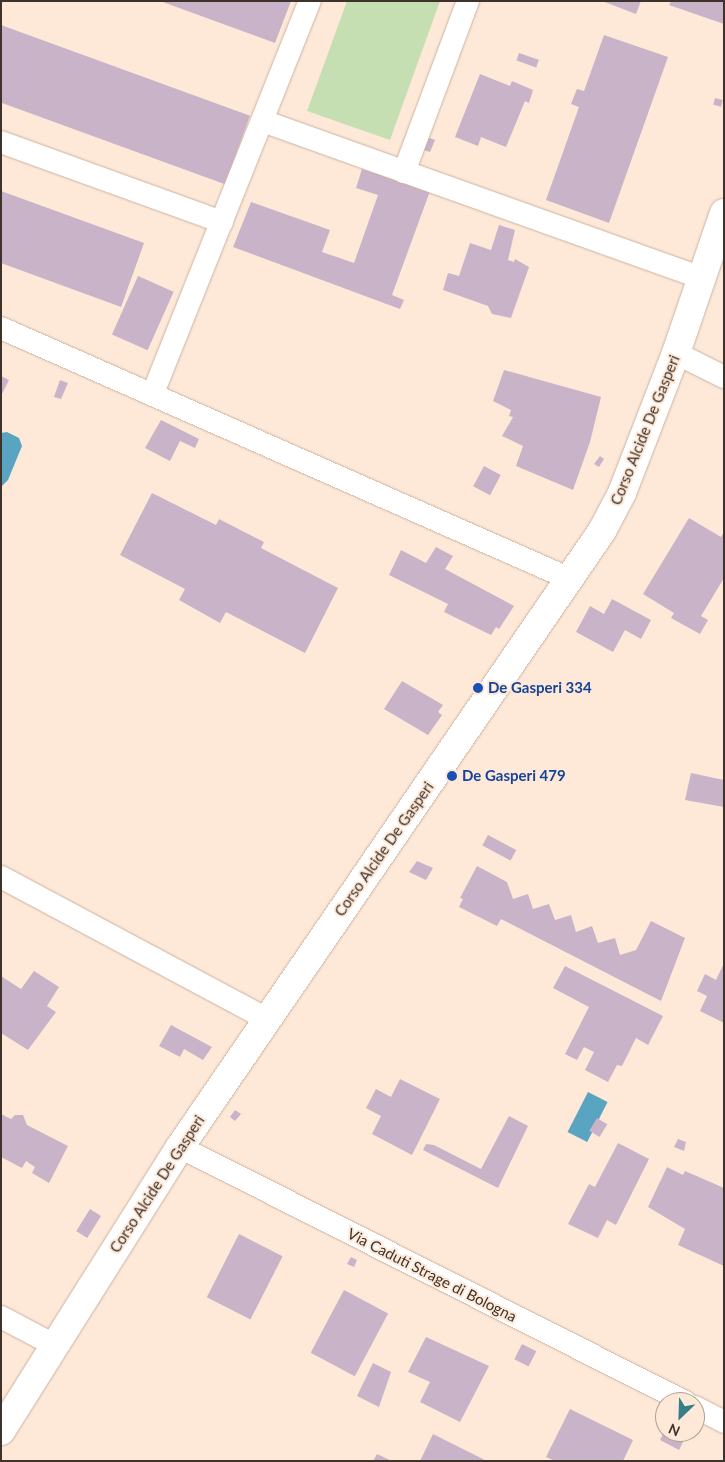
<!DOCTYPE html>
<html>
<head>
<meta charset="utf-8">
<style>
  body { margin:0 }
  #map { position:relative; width:725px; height:1462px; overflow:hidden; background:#fee9d9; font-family:Lato,sans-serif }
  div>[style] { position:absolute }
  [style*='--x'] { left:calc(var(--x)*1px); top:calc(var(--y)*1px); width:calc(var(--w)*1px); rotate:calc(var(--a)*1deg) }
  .green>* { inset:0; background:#c6dfb2 }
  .water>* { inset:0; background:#59a5c1; transform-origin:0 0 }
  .building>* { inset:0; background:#c9b3c9; transform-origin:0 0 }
  .roads { filter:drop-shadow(0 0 1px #ccb29f) drop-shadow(0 0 1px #ccb29f) }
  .street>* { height:22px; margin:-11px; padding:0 11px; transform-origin:11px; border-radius:11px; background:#fff }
  .secondary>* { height:28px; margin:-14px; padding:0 14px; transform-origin:14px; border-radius:14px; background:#fff }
  .dots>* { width:14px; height:14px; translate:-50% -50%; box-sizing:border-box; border:2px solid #fee9d9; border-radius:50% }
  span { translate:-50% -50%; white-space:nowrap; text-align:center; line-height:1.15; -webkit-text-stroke:4px #fee9d9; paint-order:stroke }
  .street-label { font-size:15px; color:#3d332b }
  .transit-label { font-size:15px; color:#164399; font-weight:700 }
  .left { translate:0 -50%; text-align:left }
  .frame { position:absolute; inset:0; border:2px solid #3d332b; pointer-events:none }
  .north { position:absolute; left:655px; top:1392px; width:50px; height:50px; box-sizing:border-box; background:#fee9d9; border:1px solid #b1a093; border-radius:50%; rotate:204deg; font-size:14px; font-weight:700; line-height:20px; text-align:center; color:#3d332b }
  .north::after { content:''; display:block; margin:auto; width:18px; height:22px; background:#377e88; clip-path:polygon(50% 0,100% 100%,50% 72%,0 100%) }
</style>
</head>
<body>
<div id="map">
  <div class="green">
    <i style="clip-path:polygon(347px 1px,440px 1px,390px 140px,307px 111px)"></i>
  </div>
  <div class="water">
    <i style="clip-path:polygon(7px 432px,19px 438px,22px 446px,8px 480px,1px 487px,1px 433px)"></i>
    <i style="left:588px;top:1092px;width:22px;height:45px;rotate:27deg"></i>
  </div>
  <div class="building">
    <i style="clip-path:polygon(160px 1px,291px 1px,275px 43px)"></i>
    <i style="clip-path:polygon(602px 1px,641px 1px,636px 14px)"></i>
    <i style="clip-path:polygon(671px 1px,724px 1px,724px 24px,669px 5px)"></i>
    <i style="left:1px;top:25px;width:265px;height:73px;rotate:20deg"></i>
    <i style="clip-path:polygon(604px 35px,668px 57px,609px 223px,546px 200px,579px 107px,571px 104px,577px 89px,584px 91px)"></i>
    <i style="left:519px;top:53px;width:21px;height:8px;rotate:19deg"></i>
    <i style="clip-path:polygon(480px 74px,510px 86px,512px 81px,533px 90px,529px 103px,525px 101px,506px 147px,481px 137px,478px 146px,455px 137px)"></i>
    <i style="left:715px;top:98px;width:8px;height:7px;rotate:14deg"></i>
    <i style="clip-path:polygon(427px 137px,435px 140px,430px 152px,423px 150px)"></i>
    <i style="clip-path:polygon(362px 169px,430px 191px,392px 295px,404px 300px,400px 309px,233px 247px,251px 202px,330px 230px,322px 252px,354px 263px,378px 195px,356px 188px)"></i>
    <i style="clip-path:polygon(1px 191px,144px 243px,121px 307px,1px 263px)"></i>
    <i style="clip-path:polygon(499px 225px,515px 230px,508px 260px,514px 262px,515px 259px,529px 267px,511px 318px,492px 314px,488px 306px,443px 290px,448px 273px,459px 276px,470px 243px,491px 250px)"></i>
    <i style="left:138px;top:276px;width:39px;height:64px;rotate:24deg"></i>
    <i style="clip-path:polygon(504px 370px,601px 397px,590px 442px,573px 490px,516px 466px,523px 446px,502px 436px,513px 417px,509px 416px,511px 410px,493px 401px)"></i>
    <i style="clip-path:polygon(1px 376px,9px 380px,1px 396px)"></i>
    <i style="clip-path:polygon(60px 380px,68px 383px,61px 399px,54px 397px)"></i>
    <i style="clip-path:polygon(161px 420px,199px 439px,195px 448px,180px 441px,170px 461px,145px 448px)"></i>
    <i style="clip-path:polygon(600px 456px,604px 459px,599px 467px,594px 464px)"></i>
    <i style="left:484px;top:466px;width:19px;height:23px;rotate:28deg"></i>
    <i style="clip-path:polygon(152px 493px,216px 525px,219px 519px,264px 542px,261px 548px,338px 588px,305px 653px,226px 612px,220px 623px,179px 600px,185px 589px,120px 555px)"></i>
    <i style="clip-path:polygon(689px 518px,721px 537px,724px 532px,724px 578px,701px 616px,708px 620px,700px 634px,671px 618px,674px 613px,643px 594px)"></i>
    <i style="clip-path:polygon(436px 547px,453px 556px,445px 569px,514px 606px,499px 629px,496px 627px,491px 635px,444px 612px,448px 604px,389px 575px,401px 550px,426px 563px)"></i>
    <i style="clip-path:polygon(612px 599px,651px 620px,641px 639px,625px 630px,613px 652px,576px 632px,590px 606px,604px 614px)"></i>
    <i style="clip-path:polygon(402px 681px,443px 705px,438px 712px,442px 715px,428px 735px,384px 709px)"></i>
    <i style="clip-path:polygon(691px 773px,724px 780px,724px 807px,685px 800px)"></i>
    <i style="left:488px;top:835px;width:32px;height:12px;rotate:28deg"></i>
    <i style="clip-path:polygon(417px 861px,433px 868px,426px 880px,409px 872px)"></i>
    <i style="clip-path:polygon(477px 866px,507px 882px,513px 899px,528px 894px,533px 909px,549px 904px,555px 920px,571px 915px,576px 932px,592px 926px,598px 943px,615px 938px,620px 955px,636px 950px,651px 921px,685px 938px,661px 1001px,501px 919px,497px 926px,459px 907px,463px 899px,460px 898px)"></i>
    <i style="clip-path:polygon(724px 963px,724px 1023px,700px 1011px,707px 996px,697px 991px,705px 974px,716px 980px)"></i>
    <i style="clip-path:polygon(565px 966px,663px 1016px,648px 1045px,636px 1038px,622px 1066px,617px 1065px,608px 1082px,585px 1070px,594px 1052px,584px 1047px,577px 1060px,565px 1054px,589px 1007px,553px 988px)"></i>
    <i style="clip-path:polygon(34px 971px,59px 987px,47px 1006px,56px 1012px,28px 1050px,1px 1033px,1px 976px,21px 989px)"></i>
    <i style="clip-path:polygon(171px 1025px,212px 1047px,203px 1060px,184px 1049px,180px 1057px,159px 1046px)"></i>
    <i style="clip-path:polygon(400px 1079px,440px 1099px,412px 1155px,372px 1134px,381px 1116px,366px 1108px,376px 1089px,391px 1097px)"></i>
    <i style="clip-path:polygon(235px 1110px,241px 1114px,235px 1121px,230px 1117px)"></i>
    <i style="clip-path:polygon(1px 1114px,11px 1119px,15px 1115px,23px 1115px,27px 1125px,68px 1146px,49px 1183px,32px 1173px,35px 1167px,26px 1161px,22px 1168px,1px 1157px)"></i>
    <i style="clip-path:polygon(509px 1116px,528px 1126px,498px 1188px,423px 1150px,426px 1144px,434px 1145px,481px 1169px)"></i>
    <i style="left:597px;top:1118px;width:12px;height:15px;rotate:31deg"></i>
    <i style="clip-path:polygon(678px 1139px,686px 1142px,684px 1151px,674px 1147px)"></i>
    <i style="clip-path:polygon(618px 1143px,649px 1159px,616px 1225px,607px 1220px,598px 1238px,568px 1224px,589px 1184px,595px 1187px)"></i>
    <i style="clip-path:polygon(667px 1167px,683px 1175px,685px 1171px,724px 1188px,724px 1266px,678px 1245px,685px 1229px,648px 1207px)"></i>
    <i style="left:90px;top:1209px;width:13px;height:26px;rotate:32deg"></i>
    <i style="left:239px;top:1234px;width:49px;height:71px;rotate:27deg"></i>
    <i style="clip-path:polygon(351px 1257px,357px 1260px,354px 1267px,347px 1264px)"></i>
    <i style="left:344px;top:1290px;width:50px;height:71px;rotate:28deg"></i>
    <i style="clip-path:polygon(426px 1337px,489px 1366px,460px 1422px,420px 1402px,430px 1382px,408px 1372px)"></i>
    <i style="left:522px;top:1344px;width:16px;height:17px;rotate:27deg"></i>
    <i style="clip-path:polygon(373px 1363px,391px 1372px,379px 1407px,357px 1396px)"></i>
    <i style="clip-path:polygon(570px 1409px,633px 1440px,623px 1461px,555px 1461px,546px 1457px)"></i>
    <i style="clip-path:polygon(664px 1432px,688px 1432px,679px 1450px,660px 1440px)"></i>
    <i style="clip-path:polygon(433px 1434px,481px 1458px,486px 1461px,420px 1461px)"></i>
    <i style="clip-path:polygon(377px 1454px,392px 1461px,373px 1461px)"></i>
  </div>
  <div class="roads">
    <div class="street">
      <i style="--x:263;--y:121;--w:465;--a:19.7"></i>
      <i style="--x:1;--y:142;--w:235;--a:19.9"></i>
      <i style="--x:404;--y:172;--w:183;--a:-69.5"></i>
      <i style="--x:1;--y:328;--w:622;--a:23.8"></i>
      <i style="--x:676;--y:353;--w:54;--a:26.6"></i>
      <i style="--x:153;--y:393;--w:422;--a:-68.2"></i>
      <i style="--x:1;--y:877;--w:302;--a:28.1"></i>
      <i style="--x:180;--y:1147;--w:566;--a:26.79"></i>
      <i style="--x:1;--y:1317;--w:60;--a:27.8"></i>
      <i style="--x:695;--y:1407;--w:33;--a:27"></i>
    </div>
    <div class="secondary">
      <i style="--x:1;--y:1431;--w:336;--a:-57.8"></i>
      <i style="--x:180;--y:1147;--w:747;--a:-55.59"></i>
      <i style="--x:602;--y:531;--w:43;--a:-62.2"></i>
      <i style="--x:622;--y:493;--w:150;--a:-68.9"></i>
      <i style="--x:676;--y:353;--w:148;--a:-71.1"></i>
    </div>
  </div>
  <div class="dots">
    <i style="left:478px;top:688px;background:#1a4fb4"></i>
    <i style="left:452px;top:776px;background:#1a4fb4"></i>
  </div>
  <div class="street-label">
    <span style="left:645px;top:430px;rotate:-68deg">Corso Alcide De Gasperi</span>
    <span style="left:384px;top:849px;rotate:-55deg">Corso Alcide De Gasperi</span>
    <span style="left:157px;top:1184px;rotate:-57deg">Corso Alcide De Gasperi</span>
    <span style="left:432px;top:1275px;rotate:27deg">Via Caduti Strage di Bologna</span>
  </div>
  <div class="transit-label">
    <span class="left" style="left:488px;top:688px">De Gasperi 334</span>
    <span class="left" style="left:462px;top:776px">De Gasperi 479</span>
  </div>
  <div class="frame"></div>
  <div class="north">N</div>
</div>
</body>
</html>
